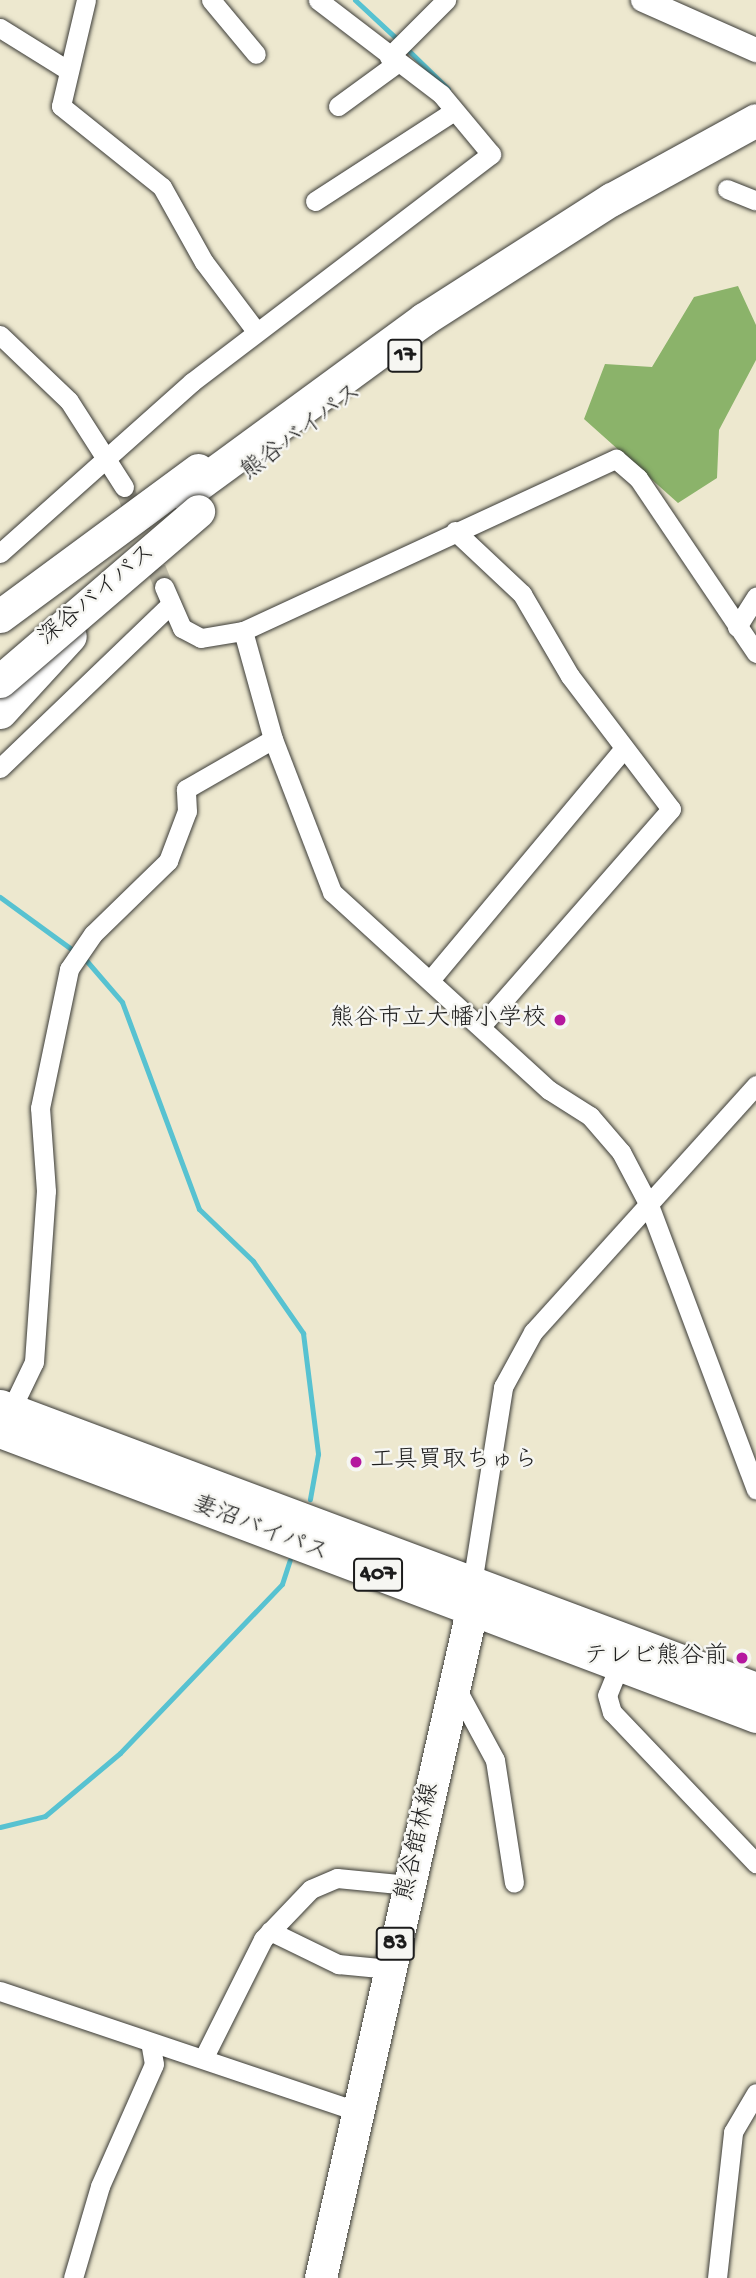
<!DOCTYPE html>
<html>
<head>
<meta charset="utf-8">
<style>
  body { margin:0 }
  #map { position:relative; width:756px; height:2278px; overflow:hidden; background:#ede8cf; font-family:"Gochi Hand","Klee One",sans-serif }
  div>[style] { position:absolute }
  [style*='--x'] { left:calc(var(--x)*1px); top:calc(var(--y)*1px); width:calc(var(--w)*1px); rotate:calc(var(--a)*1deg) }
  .forest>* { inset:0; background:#8bb36a }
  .stream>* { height:5px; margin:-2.5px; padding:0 2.5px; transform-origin:2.5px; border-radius:2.5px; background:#57c2d1 }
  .minor-tunnel>* { height:19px; margin-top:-9.5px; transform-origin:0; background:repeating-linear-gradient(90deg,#c3bfab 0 19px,transparent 0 29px) }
  .roads { filter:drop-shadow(0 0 2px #3b3b37) drop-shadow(0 0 2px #3b3b37) }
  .minor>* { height:19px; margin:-9.5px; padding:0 9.5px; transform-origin:9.5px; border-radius:9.5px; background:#fff }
  .tertiary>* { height:24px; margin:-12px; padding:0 12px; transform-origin:12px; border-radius:12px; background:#fff }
  .primary>* { height:32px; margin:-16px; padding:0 16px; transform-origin:16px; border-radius:16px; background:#fff }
  .trunk>* { height:33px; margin:-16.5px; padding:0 16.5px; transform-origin:16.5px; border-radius:16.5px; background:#fff }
  .bridges { filter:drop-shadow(0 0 2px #3b3b37) drop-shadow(0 0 2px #3b3b37) }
  .trunk-bridge>* { height:33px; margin:-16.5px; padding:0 16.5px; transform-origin:16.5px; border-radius:16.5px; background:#fff }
  .dots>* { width:19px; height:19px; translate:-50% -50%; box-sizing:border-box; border:4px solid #f6f6f2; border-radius:50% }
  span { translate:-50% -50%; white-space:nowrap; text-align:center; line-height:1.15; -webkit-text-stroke:5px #f6f6f2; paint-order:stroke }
  .shield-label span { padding:2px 5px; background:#f6f6f2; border:2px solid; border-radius:5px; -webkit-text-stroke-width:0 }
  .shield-label { font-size:23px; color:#1c1c1c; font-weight:700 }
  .street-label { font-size:24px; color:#1c1c1c }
  .poi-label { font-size:24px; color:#1c1c1c }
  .right { translate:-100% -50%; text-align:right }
  .left { translate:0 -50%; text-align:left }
</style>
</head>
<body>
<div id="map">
  <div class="forest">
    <i style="clip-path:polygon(738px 286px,756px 325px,756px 360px,719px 430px,717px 478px,678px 503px,584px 419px,605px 364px,652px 367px,694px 297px)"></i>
  </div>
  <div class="stream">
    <i style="--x:355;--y:0;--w:59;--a:42.9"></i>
    <i style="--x:405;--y:47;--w:60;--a:44.3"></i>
    <i style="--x:0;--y:897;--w:105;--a:36.1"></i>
    <i style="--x:85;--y:959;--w:57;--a:49.3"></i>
    <i style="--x:122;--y:1002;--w:221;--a:69.6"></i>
    <i style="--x:199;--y:1209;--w:75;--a:43.9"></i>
    <i style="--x:253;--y:1261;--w:88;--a:55.2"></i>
    <i style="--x:303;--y:1333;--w:122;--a:82.9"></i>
    <i style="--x:318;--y:1454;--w:46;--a:100.1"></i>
    <i style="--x:0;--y:1827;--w:46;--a:-13.7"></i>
    <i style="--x:45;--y:1816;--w:98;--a:-40"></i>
    <i style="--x:120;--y:1753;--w:234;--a:-46.2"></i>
    <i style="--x:282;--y:1584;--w:25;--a:-72"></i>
  </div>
  <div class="minor-tunnel">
    <i style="--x:124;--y:487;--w:108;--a:68.2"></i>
  </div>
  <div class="roads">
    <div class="minor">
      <i style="--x:86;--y:0;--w:109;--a:103.3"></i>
      <i style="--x:61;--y:106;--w:129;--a:38.7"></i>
      <i style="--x:162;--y:187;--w:86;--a:60.8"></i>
      <i style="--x:204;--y:262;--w:86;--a:53"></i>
      <i style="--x:211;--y:0;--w:70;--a:50.2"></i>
      <i style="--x:0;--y:28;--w:81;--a:31.9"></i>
      <i style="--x:389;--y:57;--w:81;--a:-45"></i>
      <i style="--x:338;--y:106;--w:73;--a:-36.1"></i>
      <i style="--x:727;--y:189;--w:31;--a:22"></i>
      <i style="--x:315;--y:201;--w:166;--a:-32.9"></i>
      <i style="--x:0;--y:335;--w:95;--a:43.7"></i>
      <i style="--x:69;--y:401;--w:102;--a:57.4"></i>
      <i style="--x:455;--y:531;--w:92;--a:43.2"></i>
      <i style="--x:522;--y:594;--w:95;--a:59.7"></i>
      <i style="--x:570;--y:676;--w:167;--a:52.8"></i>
      <i style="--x:671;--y:809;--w:287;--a:131.2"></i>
      <i style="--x:0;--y:553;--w:257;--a:-41.7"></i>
      <i style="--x:192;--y:382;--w:376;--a:-37.3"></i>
      <i style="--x:491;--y:154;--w:78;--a:-129.8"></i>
      <i style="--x:441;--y:94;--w:155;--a:-142.6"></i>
      <i style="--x:164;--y:587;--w:45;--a:66.3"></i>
      <i style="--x:182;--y:628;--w:21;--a:28"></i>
      <i style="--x:201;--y:638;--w:43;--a:-9.5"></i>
      <i style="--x:243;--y:631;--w:411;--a:-24.8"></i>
      <i style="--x:616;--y:459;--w:29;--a:41"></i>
      <i style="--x:638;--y:478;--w:211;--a:56"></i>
      <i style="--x:737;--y:627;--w:36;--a:-58"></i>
      <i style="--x:243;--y:631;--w:112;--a:74.5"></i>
      <i style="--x:273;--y:739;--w:164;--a:68.9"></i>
      <i style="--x:332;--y:892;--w:294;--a:42.4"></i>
      <i style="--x:549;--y:1090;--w:49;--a:32.4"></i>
      <i style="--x:590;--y:1116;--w:48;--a:49.3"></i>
      <i style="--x:621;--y:1152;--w:60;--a:62.2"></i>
      <i style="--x:649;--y:1205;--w:304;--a:69.4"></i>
      <i style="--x:0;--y:768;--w:237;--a:-43.8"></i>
      <i style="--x:431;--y:979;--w:301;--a:-50.1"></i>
      <i style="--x:7;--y:1418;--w:62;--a:-64.3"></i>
      <i style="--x:34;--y:1362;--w:171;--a:-86"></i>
      <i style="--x:46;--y:1191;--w:83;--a:-94.1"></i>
      <i style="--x:40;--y:1108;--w:142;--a:-78.2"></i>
      <i style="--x:69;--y:969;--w:42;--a:-55.6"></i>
      <i style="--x:93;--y:934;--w:105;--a:-44.2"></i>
      <i style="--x:168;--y:861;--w:53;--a:-69.2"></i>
      <i style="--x:187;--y:811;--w:22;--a:-93"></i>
      <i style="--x:186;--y:789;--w:100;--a:-29.9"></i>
      <i style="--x:471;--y:1590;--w:206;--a:-81"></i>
      <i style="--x:503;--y:1387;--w:63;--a:-61.4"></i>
      <i style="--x:533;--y:1332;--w:333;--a:-47.9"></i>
      <i style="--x:619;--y:1666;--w:31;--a:112"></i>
      <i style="--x:607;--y:1695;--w:18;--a:74"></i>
      <i style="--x:612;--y:1712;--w:209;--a:46.4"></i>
      <i style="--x:455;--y:1686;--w:84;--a:61.6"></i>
      <i style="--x:495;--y:1760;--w:124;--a:81.2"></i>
      <i style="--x:270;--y:1931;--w:76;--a:25.9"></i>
      <i style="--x:338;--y:1964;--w:52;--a:5.5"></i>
      <i style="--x:0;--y:1991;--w:377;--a:18.6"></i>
      <i style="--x:204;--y:2057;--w:132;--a:-63.4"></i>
      <i style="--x:263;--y:1939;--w:69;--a:-46.2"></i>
      <i style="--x:311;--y:1889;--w:28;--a:-23"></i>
      <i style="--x:337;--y:1878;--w:72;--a:5.6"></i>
      <i style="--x:73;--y:2278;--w:96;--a:-73.6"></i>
      <i style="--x:100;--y:2186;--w:133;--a:-66.1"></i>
      <i style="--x:154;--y:2064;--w:22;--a:-100"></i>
      <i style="--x:717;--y:2278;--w:147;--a:-83.7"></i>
      <i style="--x:733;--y:2132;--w:45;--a:-59.5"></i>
    </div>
    <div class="tertiary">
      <i style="--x:643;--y:0;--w:124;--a:23.9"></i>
    </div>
    <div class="primary">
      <i style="--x:321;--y:2278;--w:684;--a:-77.24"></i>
    </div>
    <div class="trunk">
      <i style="--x:185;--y:494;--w:296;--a:-36.2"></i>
      <i style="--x:424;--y:319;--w:223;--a:-32.6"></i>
      <i style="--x:612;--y:199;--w:164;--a:-28.7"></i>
      <i style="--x:0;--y:616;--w:246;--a:-36.4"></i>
      <i style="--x:0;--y:712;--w:103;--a:-47.4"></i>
      <i style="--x:0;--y:1406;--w:807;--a:20.52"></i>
      <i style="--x:0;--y:1431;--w:808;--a:20.66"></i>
    </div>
  </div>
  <div class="bridges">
    <div class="trunk-bridge">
      <i style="--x:0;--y:681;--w:261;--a:-40.6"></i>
    </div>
  </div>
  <div class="dots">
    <i style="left:560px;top:1020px;background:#b5179e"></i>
    <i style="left:356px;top:1462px;background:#b5179e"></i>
    <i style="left:742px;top:1658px;background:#b5179e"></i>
  </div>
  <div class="shield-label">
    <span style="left:405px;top:356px">17</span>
    <span style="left:378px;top:1575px">407</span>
    <span style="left:395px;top:1944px">83</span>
  </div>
  <div class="street-label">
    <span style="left:302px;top:433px;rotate:-37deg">熊谷バイパス</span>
    <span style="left:98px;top:596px;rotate:-40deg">深谷バイパス</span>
    <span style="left:260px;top:1530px;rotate:21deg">妻沼バイパス</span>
    <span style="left:419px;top:1842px;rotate:-77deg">熊谷館林線</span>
  </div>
  <div class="poi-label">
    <span class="right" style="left:546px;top:1020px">熊谷市立大幡小学校</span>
    <span class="left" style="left:370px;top:1462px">工具買取ちゅら</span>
    <span class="right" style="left:728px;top:1658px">テレビ熊谷前</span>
  </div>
</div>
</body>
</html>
